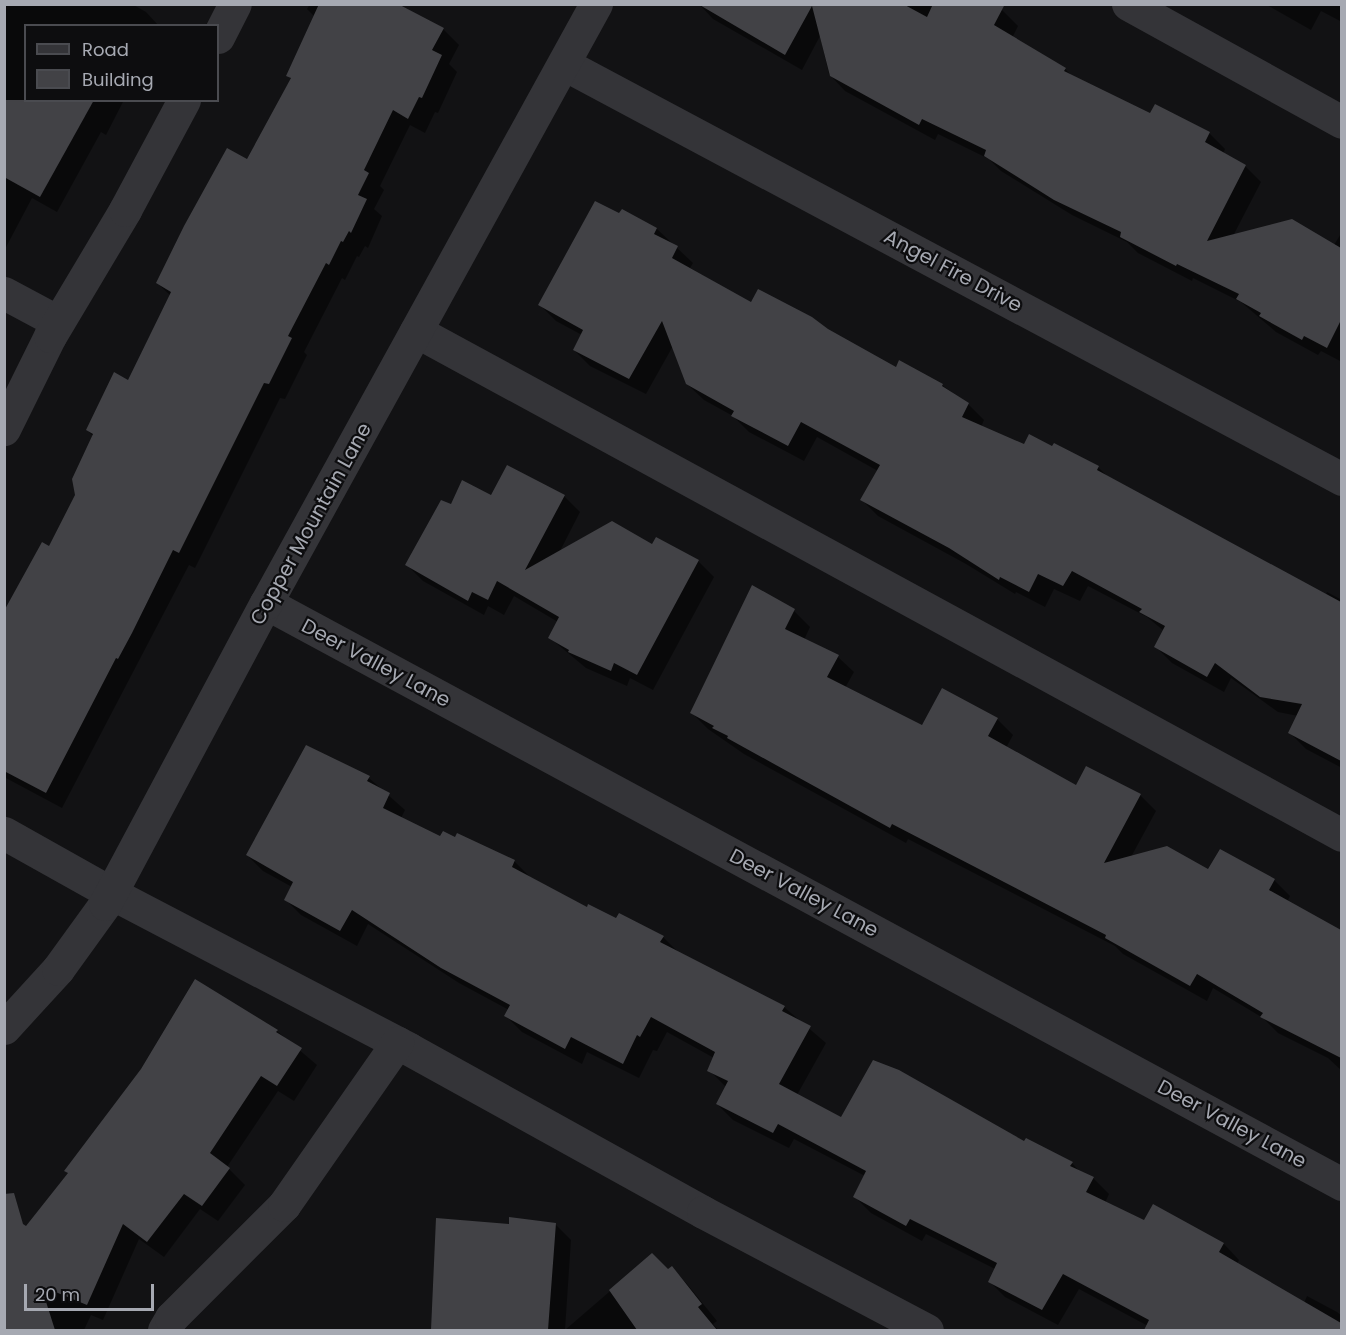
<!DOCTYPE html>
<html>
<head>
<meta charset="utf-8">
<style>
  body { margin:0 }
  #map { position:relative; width:1346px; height:1335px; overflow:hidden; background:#121214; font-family:Poppins,sans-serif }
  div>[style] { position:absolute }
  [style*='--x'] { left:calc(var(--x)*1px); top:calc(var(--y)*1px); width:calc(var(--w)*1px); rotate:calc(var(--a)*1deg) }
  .shadow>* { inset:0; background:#0007 }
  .building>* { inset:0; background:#424246 }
  .minor>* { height:33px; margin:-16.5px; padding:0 16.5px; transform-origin:16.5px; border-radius:16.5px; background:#343438 }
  span { translate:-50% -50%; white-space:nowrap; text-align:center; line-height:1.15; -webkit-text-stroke:4.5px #0d0d0f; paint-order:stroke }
  .street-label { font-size:20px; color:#a6a9b2 }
  .frame { position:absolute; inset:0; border:6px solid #a6a9b2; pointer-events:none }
  .legend { position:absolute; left:24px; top:24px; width:195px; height:78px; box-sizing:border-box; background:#0d0d0f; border:2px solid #4a4b50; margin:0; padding:8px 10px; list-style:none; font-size:18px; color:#a6a9b2 }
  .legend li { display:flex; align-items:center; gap:12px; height:30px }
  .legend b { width:30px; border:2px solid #4a4b50 }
  .scale { position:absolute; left:24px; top:1284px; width:130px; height:27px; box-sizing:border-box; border:3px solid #a6a9b2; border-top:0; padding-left:8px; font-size:18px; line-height:21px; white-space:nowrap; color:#a6a9b2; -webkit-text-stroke:4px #0d0d0f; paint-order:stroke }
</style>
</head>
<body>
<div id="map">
  <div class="shadow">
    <i style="clip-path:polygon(4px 4px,132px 4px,146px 12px,159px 26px,26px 26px,26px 100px,124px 100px,106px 135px,101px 132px,57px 212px,32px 198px,4px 251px)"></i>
    <i style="clip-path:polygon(310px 4px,395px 4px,443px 29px,459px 45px,449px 64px,457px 72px,438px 113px,435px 112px,425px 133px,410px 125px,380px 186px,384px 190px,374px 209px,382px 216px,368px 248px,365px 246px,359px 257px,357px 256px,345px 280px,342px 278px,304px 352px,307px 355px,285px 399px,280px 398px,195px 568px,189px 565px,62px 808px,4px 777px,4px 614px,50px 548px,77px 496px,94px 437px,87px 430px,129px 382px,171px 296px,157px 283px,248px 161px,292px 80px,288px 75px,315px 17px,307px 9px)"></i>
    <i style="clip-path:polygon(699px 4px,990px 4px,1002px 10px,1018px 26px,1012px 38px,1065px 69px,1073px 77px,1151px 115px,1209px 133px,1225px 149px,1223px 154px,1245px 166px,1261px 182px,1233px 236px,1334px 245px,1342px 232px,1342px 362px,1321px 351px,1318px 355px,1276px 332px,1241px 302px,1193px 278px,1192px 281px,1138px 253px,1127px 242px,1072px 215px,1001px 171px,989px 159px,938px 134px,935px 140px,845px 91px,829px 74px,820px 36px,802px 70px,713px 19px)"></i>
    <i style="clip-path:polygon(1265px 4px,1342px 4px,1342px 22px,1321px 11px,1311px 30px)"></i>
    <i style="clip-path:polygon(622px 211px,657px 229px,693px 263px,690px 268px,752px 304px,827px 331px,896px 369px,942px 385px,968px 404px,984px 420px,981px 427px,1024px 446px,1053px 447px,1055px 444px,1098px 467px,1109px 478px,1326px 595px,1327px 592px,1342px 600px,1342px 768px,1306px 749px,1290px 733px,1298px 716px,1278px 712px,1231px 678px,1224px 692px,1172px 663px,1156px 647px,1164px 631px,1147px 617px,1088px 586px,1080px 601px,1054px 589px,1045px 607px,1016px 592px,1015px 594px,966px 564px,878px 516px,862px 500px,878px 471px,817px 437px,804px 461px,749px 432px,733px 416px,704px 400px,687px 384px,673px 346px,646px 394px,590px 366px,574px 350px,582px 335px,556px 321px,540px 305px)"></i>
    <i style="clip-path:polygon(508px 467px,564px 496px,580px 512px,559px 553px,653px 546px,698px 561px,714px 577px,653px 690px,630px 678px,627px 686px,586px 668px,550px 638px,558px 622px,514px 596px,504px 615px,488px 606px,484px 615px,423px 581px,407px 565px,451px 506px,492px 497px)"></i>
    <i style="clip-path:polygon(794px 611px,810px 627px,804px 640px,838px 657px,854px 672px,845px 688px,922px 727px,997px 719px,1013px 735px,1006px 748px,1077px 787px,1140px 795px,1156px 811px,1131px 857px,1274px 880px,1290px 896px,1287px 902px,1342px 931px,1342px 1071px,1328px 1058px,1278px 1033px,1263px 1018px,1213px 988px,1207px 1001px,1123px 954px,1115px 946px,908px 839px,906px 843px,744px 754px,708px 729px,692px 713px)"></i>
    <i style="clip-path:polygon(369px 778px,405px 810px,401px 818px,440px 838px,514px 861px,530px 877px,587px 909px,617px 920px,620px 915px,663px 937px,680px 954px,784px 1007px,826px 1043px,797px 1095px,842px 1119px,1025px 1143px,1072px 1163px,1081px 1173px,1093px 1178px,1109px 1194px,1105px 1203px,1145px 1222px,1154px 1206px,1224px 1244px,1239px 1260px,1237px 1264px,1304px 1303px,1307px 1296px,1337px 1312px,1342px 1316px,1342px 1330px,1145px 1330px,1148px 1326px,1079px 1289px,1058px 1325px,1005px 1297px,989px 1281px,995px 1269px,926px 1234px,922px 1241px,871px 1213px,855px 1197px,865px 1176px,794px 1139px,789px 1148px,733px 1120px,717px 1104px,726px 1087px,709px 1070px,714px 1058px,667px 1032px,657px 1051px,653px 1050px,639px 1078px,587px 1052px,582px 1064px,522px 1032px,506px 1016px,509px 1010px,459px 983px,368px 924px,357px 946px,301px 915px,285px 899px,292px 887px,263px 871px,247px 855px)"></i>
    <i style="clip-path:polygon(196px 981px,277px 1031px,317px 1065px,294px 1101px,278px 1091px,227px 1167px,245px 1185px,218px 1221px,200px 1209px,164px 1257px,139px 1239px,103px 1320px,91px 1315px,84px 1330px,4px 1330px,4px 1217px,27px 1228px,69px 1173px,142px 1070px)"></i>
    <i style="clip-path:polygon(437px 1220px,510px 1225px,555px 1224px,571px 1240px,565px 1330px,432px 1330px)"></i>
    <i style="clip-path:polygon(652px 1255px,668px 1271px,672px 1268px,687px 1284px,717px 1321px,713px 1324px,718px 1330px,565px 1330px)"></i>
  </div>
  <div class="building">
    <i style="clip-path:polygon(319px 4px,398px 4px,444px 28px,432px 50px,442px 55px,422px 98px,419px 97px,408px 119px,393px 110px,364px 170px,369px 173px,358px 195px,367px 199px,351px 233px,349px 231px,343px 242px,341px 241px,329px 265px,326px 263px,288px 336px,292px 338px,269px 384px,264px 383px,179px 553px,173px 550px,132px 633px,118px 659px,116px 658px,46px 793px,4px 771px,4px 611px,42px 542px,49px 546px,75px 495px,72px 479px,93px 434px,86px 430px,114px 372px,128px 380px,171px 292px,156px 283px,184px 226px,227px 148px,247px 159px,291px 78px,286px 76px)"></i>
    <i style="clip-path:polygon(698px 4px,903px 4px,927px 17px,933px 4px,1005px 4px,994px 25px,1066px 68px,1064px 71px,1150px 113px,1155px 104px,1210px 132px,1205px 142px,1246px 165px,1207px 241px,1292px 219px,1341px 248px,1341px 320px,1327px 348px,1304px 336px,1302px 340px,1259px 316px,1261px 313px,1236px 299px,1239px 294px,1177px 264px,1176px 266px,1120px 237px,1121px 232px,1054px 200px,984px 156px,986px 150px,922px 119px,919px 125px,830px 76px,812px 6px,785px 55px)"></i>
    <i style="clip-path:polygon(4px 100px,94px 100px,40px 197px,4px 177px)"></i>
    <i style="clip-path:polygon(595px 201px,619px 213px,622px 209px,657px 228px,654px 234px,678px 246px,672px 258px,751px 302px,758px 289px,812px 317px,828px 329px,896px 367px,899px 360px,943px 384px,942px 386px,969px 403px,962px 417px,1024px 444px,1029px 434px,1052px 446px,1054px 443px,1099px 466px,1097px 470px,1341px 602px,1341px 761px,1288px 733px,1302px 704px,1260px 697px,1215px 663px,1207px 677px,1154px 647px,1165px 626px,1139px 612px,1142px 609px,1072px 571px,1063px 586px,1038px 574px,1029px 592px,1000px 577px,999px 580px,949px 548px,860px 500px,880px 465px,801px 422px,788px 446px,731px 416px,734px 411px,686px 384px,662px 321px,629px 379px,573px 350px,583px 330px,538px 305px)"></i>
    <i style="clip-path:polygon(507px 465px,565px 495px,525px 570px,612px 521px,652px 544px,656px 537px,699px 560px,637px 675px,614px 663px,611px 671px,568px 652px,569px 650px,548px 638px,559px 617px,497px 581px,488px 600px,472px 592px,468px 601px,405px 565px,441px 500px,451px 504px,462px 480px,491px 495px)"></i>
    <i style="clip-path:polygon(752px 585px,795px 609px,785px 629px,839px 655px,827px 677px,922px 725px,942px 688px,998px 718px,988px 736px,1076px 785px,1086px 766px,1141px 794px,1104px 863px,1167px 846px,1208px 869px,1220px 849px,1275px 879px,1269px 890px,1341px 930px,1341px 1058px,1260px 1017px,1263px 1013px,1197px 974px,1190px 986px,1105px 938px,1106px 935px,892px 824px,890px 828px,727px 738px,728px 736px,712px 728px,714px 726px,690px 713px)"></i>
    <i style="clip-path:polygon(306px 745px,370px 776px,367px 781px,390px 793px,383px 808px,440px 836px,443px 831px,455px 837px,457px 833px,515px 860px,512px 867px,587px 907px,588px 904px,616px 918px,619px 913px,664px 936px,660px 942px,785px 1006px,782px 1011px,811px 1026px,779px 1084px,841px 1117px,873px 1060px,899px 1070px,1024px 1141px,1026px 1138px,1073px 1162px,1070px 1166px,1094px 1177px,1086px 1192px,1144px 1220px,1153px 1204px,1224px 1243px,1219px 1252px,1341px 1323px,1341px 1330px,1144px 1330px,1149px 1320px,1063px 1274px,1042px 1310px,988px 1282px,997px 1263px,910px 1219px,906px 1226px,853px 1197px,866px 1171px,778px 1124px,773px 1133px,716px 1104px,728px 1081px,707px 1071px,715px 1052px,651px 1017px,640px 1037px,637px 1035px,623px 1064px,571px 1037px,565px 1049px,504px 1016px,510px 1005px,441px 968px,352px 910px,340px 931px,284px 900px,293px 882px,246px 855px)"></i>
    <i style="clip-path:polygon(195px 979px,278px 1030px,276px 1032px,302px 1048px,277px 1086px,261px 1076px,210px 1153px,230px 1168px,202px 1206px,184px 1194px,147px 1242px,123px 1224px,87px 1305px,41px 1286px,55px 1330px,4px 1330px,4px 1194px,14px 1193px,23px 1224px,26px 1226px,68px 1173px,64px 1171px,141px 1069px)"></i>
    <i style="clip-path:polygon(509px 1217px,556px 1223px,548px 1330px,431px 1330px,436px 1218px,509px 1224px)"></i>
    <i style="clip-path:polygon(652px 1253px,668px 1269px,672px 1266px,702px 1304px,698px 1307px,717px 1330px,637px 1330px,609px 1290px)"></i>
  </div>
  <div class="minor">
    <i style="--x:1128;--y:4;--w:244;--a:28.9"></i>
    <i style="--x:218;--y:37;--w:37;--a:-63"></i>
    <i style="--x:564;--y:64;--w:882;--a:28.08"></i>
    <i style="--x:4;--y:293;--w:61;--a:28.2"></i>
    <i style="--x:416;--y:331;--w:1054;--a:28.56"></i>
    <i style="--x:4;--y:429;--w:104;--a:-63.7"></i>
    <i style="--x:50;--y:336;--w:147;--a:-59.2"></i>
    <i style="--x:125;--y:210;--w:125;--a:-61.8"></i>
    <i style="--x:266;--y:603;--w:1223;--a:28.37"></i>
    <i style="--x:4;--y:833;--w:123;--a:29.3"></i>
    <i style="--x:111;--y:893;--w:336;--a:27.6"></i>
    <i style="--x:409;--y:1049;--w:336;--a:29"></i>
    <i style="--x:703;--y:1212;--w:253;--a:27.8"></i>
    <i style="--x:4;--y:1028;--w:80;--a:-47.5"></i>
    <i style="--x:58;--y:969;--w:80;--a:-54.1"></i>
    <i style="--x:105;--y:904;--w:341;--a:-61.9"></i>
    <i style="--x:266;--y:603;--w:684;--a:-61.15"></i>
    <i style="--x:164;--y:1330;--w:14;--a:-60"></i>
    <i style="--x:171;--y:1318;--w:160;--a:-45"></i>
    <i style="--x:284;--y:1205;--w:198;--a:-55.1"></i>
  </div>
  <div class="street-label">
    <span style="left:953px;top:271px;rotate:28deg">Angel Fire Drive</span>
    <span style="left:311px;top:524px;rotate:-61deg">Copper Mountain Lane</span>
    <span style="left:376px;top:663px;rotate:28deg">Deer Valley Lane</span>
    <span style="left:804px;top:893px;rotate:28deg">Deer Valley Lane</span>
    <span style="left:1232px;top:1124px;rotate:28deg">Deer Valley Lane</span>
  </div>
  <div class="frame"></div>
  <ul class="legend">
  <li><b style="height:8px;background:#343438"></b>Road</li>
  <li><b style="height:16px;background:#424246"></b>Building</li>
  </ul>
  <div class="scale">20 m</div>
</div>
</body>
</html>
